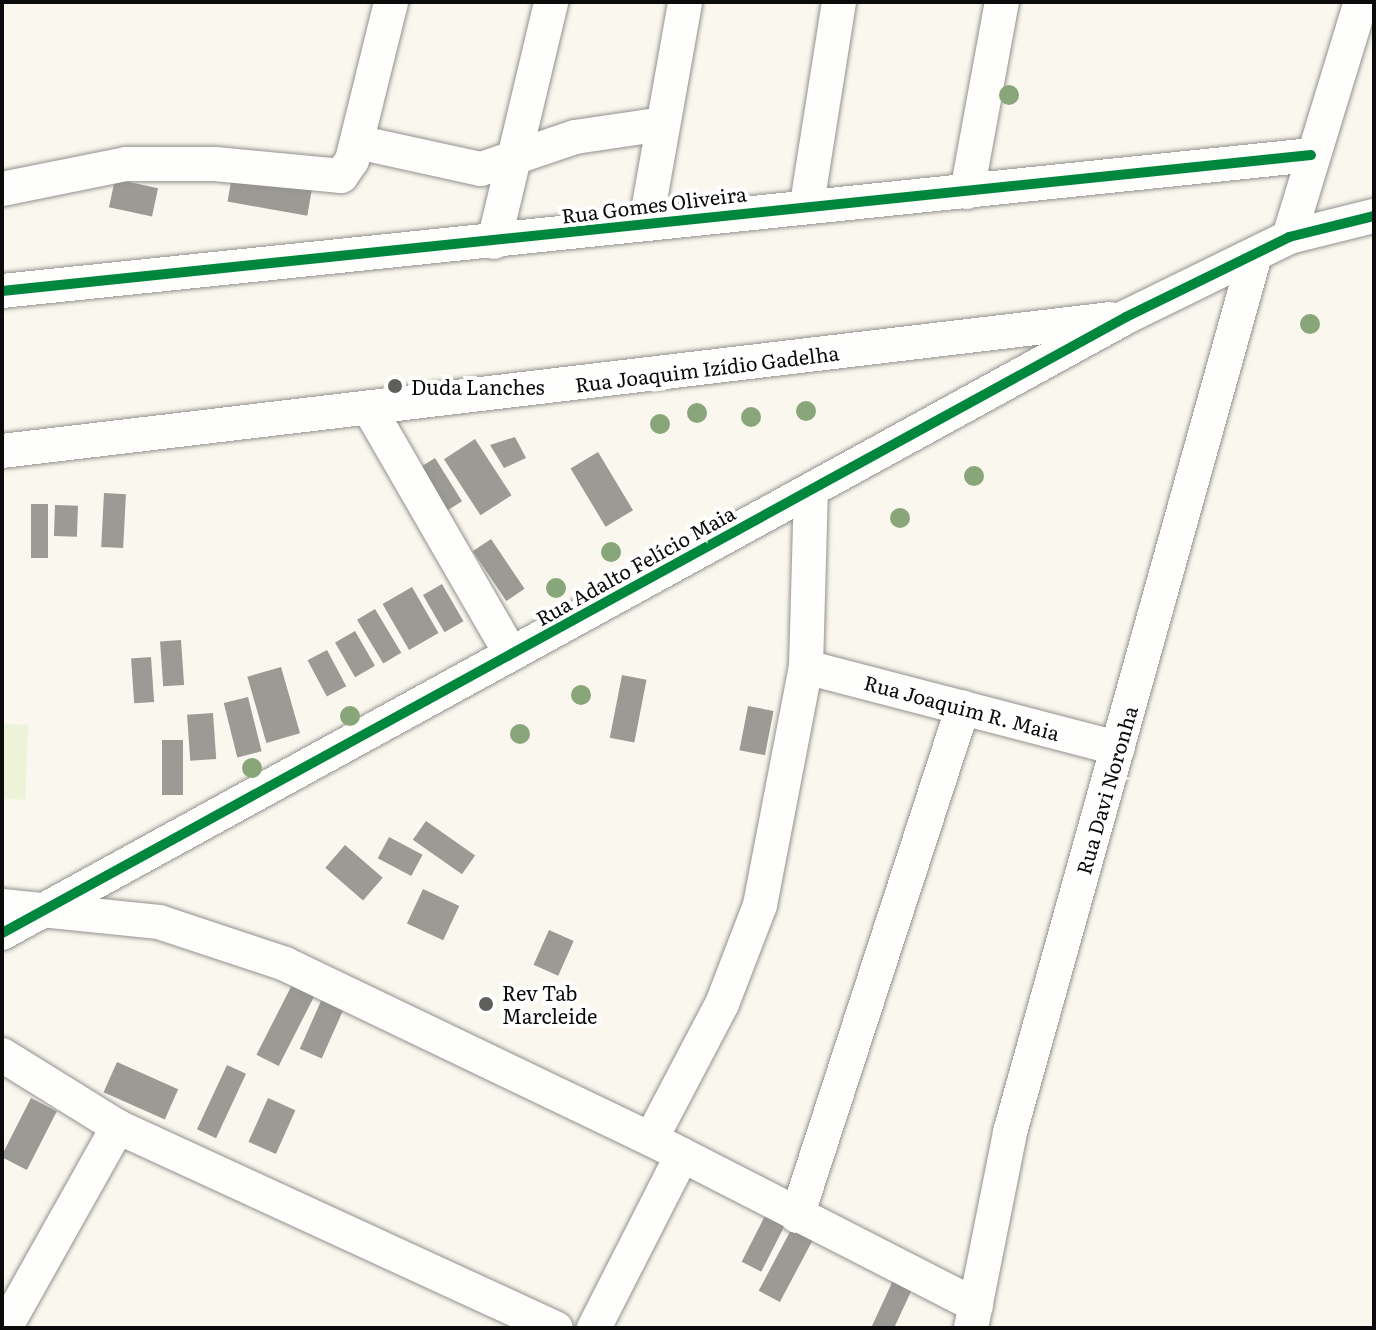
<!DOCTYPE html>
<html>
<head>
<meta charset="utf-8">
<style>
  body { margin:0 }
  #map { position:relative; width:1376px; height:1330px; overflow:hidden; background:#faf7ef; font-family:Literata,serif }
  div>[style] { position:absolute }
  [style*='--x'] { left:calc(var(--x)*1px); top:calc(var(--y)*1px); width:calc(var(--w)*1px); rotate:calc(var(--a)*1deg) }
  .pitch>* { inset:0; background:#edf3d8; transform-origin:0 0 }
  .building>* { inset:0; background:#9c9a95; transform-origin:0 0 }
  .roads { filter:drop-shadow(0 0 2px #93918e) drop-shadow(0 0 2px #93918e) }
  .minor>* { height:34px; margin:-17px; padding:0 17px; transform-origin:17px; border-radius:17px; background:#fefefd }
  .cycleway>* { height:10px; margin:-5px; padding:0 5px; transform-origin:5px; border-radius:5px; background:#00873e }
  .trees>* { width:20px; height:20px; margin:-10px; border-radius:50%; background:#89a67a }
  .dots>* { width:22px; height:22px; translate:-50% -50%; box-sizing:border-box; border:4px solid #fff; border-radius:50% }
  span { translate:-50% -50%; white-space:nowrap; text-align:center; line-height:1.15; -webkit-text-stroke:8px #fff; paint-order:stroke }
  .street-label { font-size:20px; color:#0b0b0b }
  .poi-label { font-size:20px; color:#0b0b0b }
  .left { translate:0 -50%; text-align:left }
  .frame { position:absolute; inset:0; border:4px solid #0b0b0b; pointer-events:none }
</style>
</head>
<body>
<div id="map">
  <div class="pitch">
    <i style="left:2px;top:724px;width:26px;height:75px;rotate:2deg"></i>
  </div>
  <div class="building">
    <i style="left:232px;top:176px;width:81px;height:26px;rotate:10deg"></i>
    <i style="left:115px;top:179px;width:44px;height:29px;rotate:12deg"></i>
    <i style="clip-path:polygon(515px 437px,526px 458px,504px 468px,490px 445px)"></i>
    <i style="left:475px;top:439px;width:67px;height:37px;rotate:57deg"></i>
    <i style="left:598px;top:452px;width:68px;height:32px;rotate:59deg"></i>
    <i style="left:435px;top:458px;width:51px;height:17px;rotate:58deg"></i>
    <i style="left:104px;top:493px;width:22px;height:54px;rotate:3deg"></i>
    <i style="left:31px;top:504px;width:17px;height:54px"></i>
    <i style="left:55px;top:505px;width:23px;height:31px;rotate:2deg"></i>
    <i style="left:491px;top:539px;width:60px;height:22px;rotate:56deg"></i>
    <i style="left:442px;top:584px;width:43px;height:22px;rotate:60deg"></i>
    <i style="left:412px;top:587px;width:53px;height:34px;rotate:60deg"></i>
    <i style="left:375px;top:609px;width:51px;height:21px;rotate:59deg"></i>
    <i style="left:355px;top:631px;width:40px;height:23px;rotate:60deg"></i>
    <i style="left:181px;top:640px;width:45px;height:21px;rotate:86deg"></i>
    <i style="left:327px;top:650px;width:41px;height:22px;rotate:62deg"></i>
    <i style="left:151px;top:657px;width:45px;height:20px;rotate:86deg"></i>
    <i style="left:281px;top:667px;width:69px;height:35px;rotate:74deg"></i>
    <i style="left:622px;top:675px;width:25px;height:64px;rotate:11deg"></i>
    <i style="left:248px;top:697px;width:56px;height:25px;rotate:76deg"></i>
    <i style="left:748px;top:706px;width:26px;height:45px;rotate:11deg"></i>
    <i style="left:213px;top:713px;width:46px;height:26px;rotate:86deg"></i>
    <i style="left:162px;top:740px;width:21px;height:55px"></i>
    <i style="left:426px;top:821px;width:60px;height:23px;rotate:35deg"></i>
    <i style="left:389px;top:837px;width:38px;height:24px;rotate:28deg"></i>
    <i style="left:345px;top:845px;width:50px;height:30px;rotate:41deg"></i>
    <i style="left:423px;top:889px;width:40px;height:38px;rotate:25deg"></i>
    <i style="left:549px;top:930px;width:27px;height:38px;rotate:24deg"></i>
    <i style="left:295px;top:979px;width:25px;height:85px;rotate:27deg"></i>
    <i style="left:325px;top:992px;width:24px;height:62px;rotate:24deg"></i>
    <i style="left:117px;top:1062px;width:67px;height:33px;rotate:24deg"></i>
    <i style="left:227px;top:1065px;width:21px;height:71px;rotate:25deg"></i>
    <i style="left:31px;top:1098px;width:29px;height:66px;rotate:27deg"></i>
    <i style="left:268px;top:1098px;width:30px;height:48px;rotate:24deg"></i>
    <i style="left:768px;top:1210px;width:22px;height:58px;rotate:27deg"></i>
    <i style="left:792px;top:1228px;width:24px;height:71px;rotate:28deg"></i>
    <i style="clip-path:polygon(896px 1274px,915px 1283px,894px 1328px,871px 1328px)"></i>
  </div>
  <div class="roads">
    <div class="minor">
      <i style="--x:357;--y:142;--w:127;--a:12.3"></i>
      <i style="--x:481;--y:169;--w:99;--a:-18.8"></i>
      <i style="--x:575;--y:137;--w:89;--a:-8.4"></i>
      <i style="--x:2;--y:189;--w:126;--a:-11.4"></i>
      <i style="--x:126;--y:164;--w:89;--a:0"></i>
      <i style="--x:215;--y:164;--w:127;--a:5.4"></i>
      <i style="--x:341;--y:176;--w:19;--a:-55"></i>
      <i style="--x:352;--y:160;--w:163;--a:-76.1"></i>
      <i style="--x:967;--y:192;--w:193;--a:-79.6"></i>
      <i style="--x:807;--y:204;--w:205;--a:-81"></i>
      <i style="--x:646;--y:222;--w:223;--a:-79.9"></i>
      <i style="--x:1289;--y:237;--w:246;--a:-73"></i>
      <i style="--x:494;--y:242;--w:247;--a:-76.6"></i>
      <i style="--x:2;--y:291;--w:1316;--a:-5.93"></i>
      <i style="--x:369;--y:408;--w:284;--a:60"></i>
      <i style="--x:2;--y:451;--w:1116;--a:-6.79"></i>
      <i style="--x:806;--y:667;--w:322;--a:14.6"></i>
      <i style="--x:2;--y:906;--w:158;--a:5.8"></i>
      <i style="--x:159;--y:922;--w:133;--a:18.4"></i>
      <i style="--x:285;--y:964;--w:406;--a:25.6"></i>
      <i style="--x:651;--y:1139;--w:365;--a:27.1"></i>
      <i style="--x:2;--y:933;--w:1282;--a:-28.72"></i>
      <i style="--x:1126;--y:317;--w:182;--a:-26.1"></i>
      <i style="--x:1289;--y:237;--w:88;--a:-13.9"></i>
      <i style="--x:2;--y:1055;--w:137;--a:31.8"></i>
      <i style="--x:118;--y:1127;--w:482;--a:24.7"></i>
      <i style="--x:651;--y:1139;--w:153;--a:-62.3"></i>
      <i style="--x:722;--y:1004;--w:106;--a:-69"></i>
      <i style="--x:760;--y:905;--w:242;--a:-79.1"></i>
      <i style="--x:806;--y:667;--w:175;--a:-88.4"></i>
      <i style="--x:797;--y:1216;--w:535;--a:-71.94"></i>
      <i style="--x:5;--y:1328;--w:231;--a:-60.7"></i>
      <i style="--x:594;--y:1328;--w:194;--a:-63"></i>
      <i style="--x:971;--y:1328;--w:200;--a:-78.7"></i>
      <i style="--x:1010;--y:1132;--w:911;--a:-74.39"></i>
    </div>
  </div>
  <div class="cycleway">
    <i style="--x:2;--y:291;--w:1316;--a:-5.93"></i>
    <i style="--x:2;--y:933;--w:1282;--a:-28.72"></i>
    <i style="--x:1126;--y:317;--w:182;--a:-26.1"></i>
    <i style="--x:1289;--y:237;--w:88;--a:-13.9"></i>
  </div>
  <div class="trees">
    <i style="left:1009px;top:95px"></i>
    <i style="left:1310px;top:324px"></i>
    <i style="left:806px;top:411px"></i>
    <i style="left:697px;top:413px"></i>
    <i style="left:751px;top:417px"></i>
    <i style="left:660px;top:424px"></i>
    <i style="left:974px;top:476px"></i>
    <i style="left:900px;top:518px"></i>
    <i style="left:611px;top:552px"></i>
    <i style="left:556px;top:588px"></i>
    <i style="left:581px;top:695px"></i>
    <i style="left:350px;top:716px"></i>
    <i style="left:520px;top:734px"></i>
    <i style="left:252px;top:768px"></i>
  </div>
  <div class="dots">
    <i style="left:395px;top:386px;background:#5f5e5b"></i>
    <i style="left:486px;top:1004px;background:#5f5e5b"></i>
  </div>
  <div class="street-label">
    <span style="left:654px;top:204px;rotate:-7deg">Rua Gomes Oliveira</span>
    <span style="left:707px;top:368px;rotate:-7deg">Rua Joaquim Izídio Gadelha</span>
    <span style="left:635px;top:565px;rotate:-29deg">Rua Adalto Felício Maia</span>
    <span style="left:962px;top:707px;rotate:15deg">Rua Joaquim R. Maia</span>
    <span style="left:1106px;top:790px;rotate:-74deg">Rua Davi Noronha</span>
  </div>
  <div class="poi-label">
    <span class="left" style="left:411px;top:386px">Duda Lanches</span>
    <span class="left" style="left:502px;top:1004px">Rev Tab<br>Marcleide</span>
  </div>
  <div class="frame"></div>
</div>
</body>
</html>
